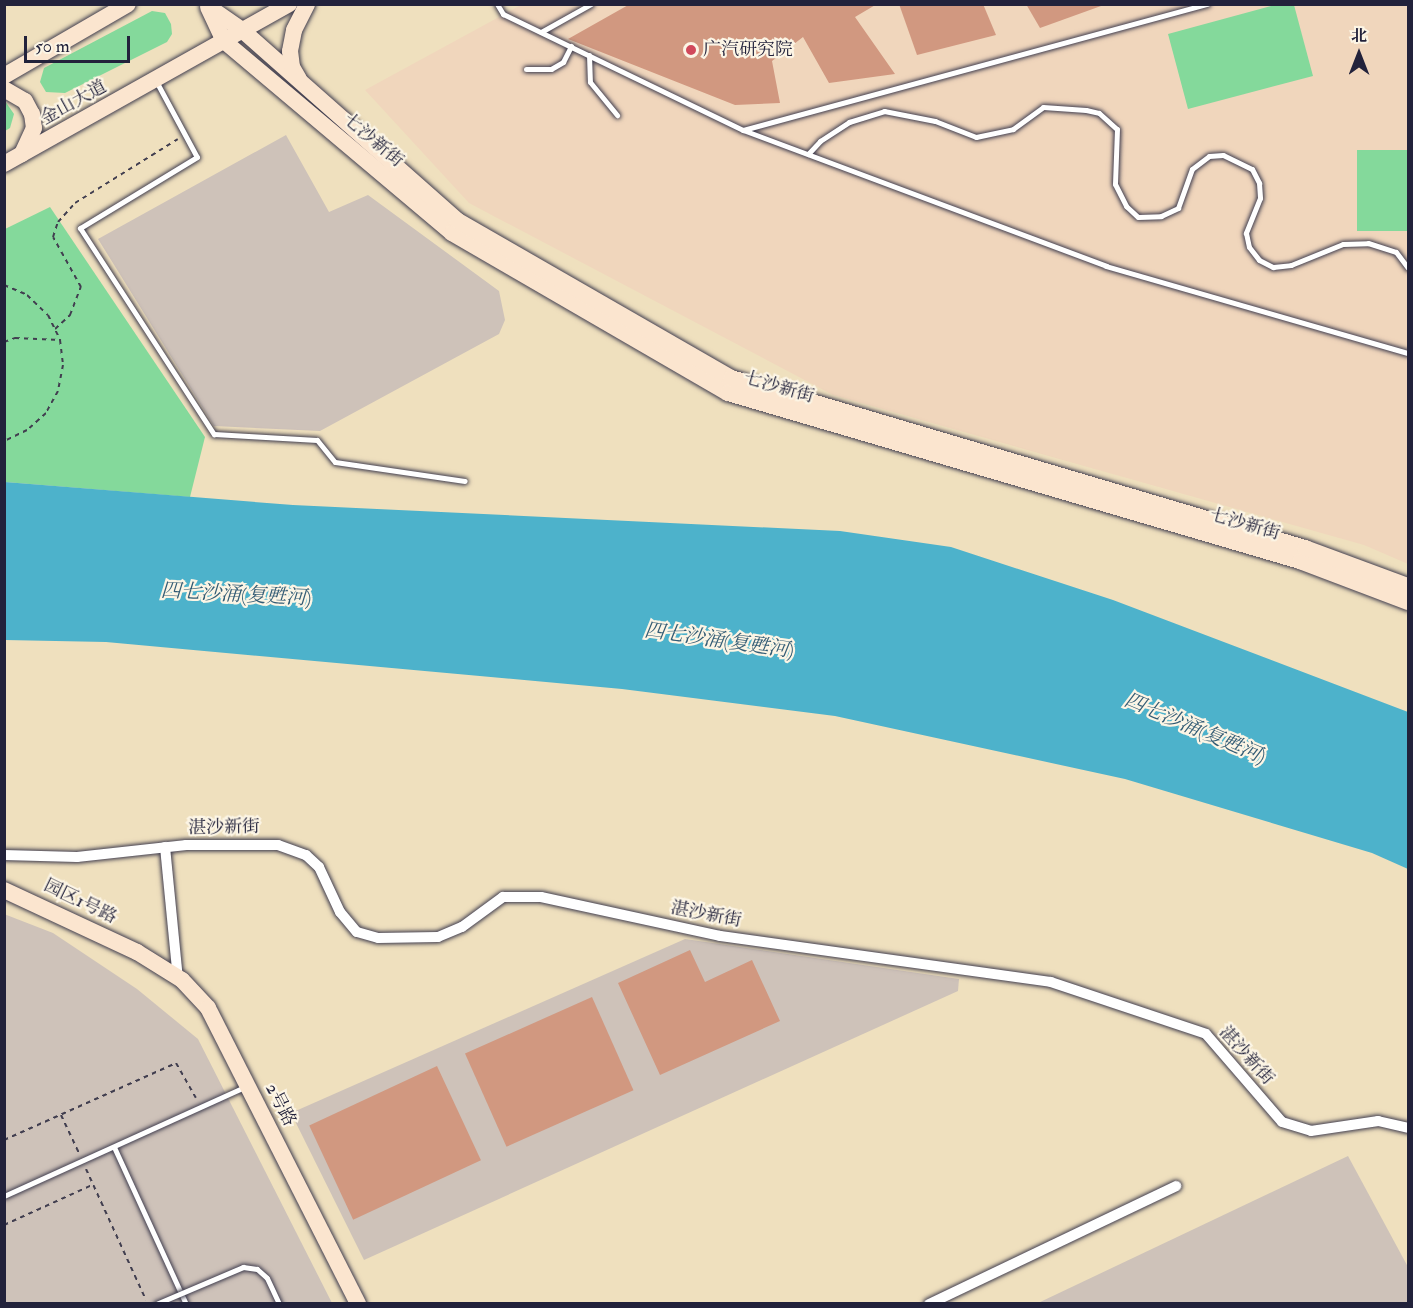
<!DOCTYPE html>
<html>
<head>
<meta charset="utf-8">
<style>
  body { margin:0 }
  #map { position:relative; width:1413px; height:1308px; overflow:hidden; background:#efe0be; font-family:"IM FELL Double Pica","Noto Serif SC",serif }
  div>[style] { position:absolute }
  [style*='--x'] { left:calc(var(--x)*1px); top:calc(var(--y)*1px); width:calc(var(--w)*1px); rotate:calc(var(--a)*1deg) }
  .built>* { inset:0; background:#f0d6bc }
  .industrial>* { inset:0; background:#cec2b9 }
  .green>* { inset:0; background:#84d99b; transform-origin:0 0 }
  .water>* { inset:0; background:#4db2cb }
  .building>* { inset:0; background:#d19880; transform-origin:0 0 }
  .path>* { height:2px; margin-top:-1px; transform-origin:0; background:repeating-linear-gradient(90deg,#413e4f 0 4.5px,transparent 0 9px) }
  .roads { filter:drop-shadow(0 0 2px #413e4f) drop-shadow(0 0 2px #413e4f) }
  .lane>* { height:5px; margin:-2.5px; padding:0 2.5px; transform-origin:2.5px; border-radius:2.5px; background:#fff }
  .street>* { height:10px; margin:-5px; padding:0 5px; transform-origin:5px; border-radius:5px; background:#fff }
  .secondary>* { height:16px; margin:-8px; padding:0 8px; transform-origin:8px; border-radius:8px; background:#fbe5cf }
  .bridges { filter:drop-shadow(0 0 2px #413e4f) drop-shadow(0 0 2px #413e4f) }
  .lane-bridge>* { height:5px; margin:-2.5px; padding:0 2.5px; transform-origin:2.5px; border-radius:2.5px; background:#fff }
  .dots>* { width:16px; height:16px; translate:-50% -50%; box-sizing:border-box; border:3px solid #fcf5e5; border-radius:50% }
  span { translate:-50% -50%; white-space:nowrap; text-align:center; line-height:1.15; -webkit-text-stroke:4.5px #fcf5e5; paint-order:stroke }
  .poi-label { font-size:18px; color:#22223b }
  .left { translate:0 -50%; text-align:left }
  .street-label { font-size:18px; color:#22223b }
  .water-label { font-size:20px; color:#335c75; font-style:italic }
  .frame { position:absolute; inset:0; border:6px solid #22223b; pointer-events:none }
  .north { position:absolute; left:1329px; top:24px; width:60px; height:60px; -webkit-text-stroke:4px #fcf5e5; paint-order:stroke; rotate:0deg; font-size:16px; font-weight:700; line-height:24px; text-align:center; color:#22223b }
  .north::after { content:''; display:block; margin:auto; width:21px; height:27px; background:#22223b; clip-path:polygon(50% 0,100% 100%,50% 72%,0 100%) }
  .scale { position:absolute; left:24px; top:36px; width:106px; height:27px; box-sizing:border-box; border:3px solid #22223b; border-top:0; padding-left:8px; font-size:18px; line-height:21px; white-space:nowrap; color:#22223b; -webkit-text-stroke:4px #fcf5e5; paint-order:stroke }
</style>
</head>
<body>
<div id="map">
  <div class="built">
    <i style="clip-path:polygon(521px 5px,1408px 5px,1408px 564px,1364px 545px,833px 395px,469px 203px,365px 90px)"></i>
  </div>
  <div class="industrial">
    <i style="clip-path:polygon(286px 135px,329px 212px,368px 195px,499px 291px,505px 320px,499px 334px,320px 431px,214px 426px,98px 239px)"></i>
    <i style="clip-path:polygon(4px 914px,53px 933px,137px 989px,198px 1039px,332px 1303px,5px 1303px)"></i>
    <i style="clip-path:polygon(685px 939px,959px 979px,958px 991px,364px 1260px,291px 1113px)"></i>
    <i style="clip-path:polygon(1348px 1156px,1408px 1267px,1408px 1303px,1038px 1303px)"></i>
  </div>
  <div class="green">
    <i style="clip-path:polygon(1278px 4px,1294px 5px,1313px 76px,1188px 109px,1168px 34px)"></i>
    <i style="clip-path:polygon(152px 11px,165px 13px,171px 24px,172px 34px,167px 42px,65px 93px,46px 92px,40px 82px,44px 68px)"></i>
    <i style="clip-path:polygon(5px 101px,14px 114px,10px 128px,5px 131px)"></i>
    <i style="left:1408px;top:150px;width:81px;height:51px;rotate:90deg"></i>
    <i style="clip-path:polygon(50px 207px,205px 437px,190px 497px,5px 482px,5px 229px)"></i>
  </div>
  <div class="water">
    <i style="clip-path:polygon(5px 482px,293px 505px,840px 531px,951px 547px,1113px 600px,1408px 712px,1408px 869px,1372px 853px,1125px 779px,835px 716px,622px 689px,106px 642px,5px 640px)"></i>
  </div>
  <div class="building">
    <i style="clip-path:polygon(630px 4px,877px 4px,855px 17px,895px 74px,829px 83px,803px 37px,772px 61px,780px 103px,735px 105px,568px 39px)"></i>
    <i style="clip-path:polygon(899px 4px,983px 4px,996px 35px,917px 55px)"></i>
    <i style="clip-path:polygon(1026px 4px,1101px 4px,1101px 6px,1040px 28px)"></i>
    <i style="clip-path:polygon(690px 950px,705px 982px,752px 960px,780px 1021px,660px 1075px,618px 983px)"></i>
    <i style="left:592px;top:997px;width:102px;height:139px;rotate:66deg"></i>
    <i style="left:437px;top:1066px;width:104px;height:141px;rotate:65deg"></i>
  </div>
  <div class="path">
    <i style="--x:4;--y:285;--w:25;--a:23"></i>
    <i style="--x:27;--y:295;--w:29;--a:44"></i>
    <i style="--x:48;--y:315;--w:28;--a:64"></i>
    <i style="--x:60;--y:340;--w:25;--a:83"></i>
    <i style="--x:63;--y:365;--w:26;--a:101"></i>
    <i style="--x:58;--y:391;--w:25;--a:119"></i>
    <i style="--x:46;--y:413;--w:25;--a:138"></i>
    <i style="--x:27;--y:430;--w:25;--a:154"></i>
    <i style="--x:55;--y:329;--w:21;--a:-43"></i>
    <i style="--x:70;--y:315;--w:30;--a:-69"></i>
    <i style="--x:81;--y:287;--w:57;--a:-119.2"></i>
    <i style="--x:53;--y:237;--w:16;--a:-72"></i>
    <i style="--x:58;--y:222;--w:25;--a:-48"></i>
    <i style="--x:75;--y:203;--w:121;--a:-31.9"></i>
    <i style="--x:4;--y:342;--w:12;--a:-20"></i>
    <i style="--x:15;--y:338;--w:45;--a:2.5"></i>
    <i style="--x:61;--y:1115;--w:42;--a:64.7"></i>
    <i style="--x:4;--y:1140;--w:188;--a:-24.1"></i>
    <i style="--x:176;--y:1063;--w:40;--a:60.3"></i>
    <i style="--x:86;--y:1169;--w:144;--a:65.4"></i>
    <i style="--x:4;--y:1225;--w:97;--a:-24.4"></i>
  </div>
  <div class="roads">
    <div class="lane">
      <i style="--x:497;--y:4;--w:12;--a:59"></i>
      <i style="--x:503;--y:14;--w:267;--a:25.8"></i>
      <i style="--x:743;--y:130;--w:388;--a:20.5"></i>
      <i style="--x:1106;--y:266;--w:314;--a:16.1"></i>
      <i style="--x:541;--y:32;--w:57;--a:-29.2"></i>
      <i style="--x:589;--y:55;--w:27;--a:88"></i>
      <i style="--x:590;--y:82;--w:43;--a:50.7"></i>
      <i style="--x:526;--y:69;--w:25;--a:0"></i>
      <i style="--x:551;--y:69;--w:14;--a:-30"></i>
      <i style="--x:563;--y:62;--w:18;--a:-63"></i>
      <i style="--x:156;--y:81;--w:86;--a:61.7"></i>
      <i style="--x:197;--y:157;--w:137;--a:148.7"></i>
      <i style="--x:80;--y:228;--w:246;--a:57"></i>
      <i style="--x:214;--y:434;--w:103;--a:3.3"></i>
      <i style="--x:317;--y:440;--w:28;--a:51"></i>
      <i style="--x:335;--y:462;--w:131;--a:8.3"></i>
      <i style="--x:743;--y:130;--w:481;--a:-15.2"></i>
      <i style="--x:808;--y:154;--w:18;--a:-47"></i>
      <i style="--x:820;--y:141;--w:35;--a:-33"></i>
      <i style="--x:849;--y:122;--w:37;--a:-17"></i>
      <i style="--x:884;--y:111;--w:52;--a:11.1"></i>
      <i style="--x:935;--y:121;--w:44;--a:21.3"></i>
      <i style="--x:976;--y:137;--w:38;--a:-12"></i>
      <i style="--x:1013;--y:129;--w:37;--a:-36"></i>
      <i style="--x:1043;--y:107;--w:43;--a:4"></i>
      <i style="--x:1086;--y:110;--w:13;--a:13"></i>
      <i style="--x:1099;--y:113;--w:24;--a:42"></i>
      <i style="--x:1117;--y:129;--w:55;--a:92.1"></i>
      <i style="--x:1115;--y:184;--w:25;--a:63"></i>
      <i style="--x:1126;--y:206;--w:16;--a:43"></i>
      <i style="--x:1138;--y:217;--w:23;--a:-2"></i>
      <i style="--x:1161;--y:216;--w:19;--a:-25"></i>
      <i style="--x:1178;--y:208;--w:41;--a:-70.3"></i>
      <i style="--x:1192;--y:169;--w:21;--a:-37"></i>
      <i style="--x:1209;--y:156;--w:14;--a:-4"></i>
      <i style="--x:1223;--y:155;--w:32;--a:26"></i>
      <i style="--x:1252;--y:169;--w:16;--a:63"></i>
      <i style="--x:1259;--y:183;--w:15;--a:86"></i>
      <i style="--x:1260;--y:198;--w:38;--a:112"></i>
      <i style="--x:1246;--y:233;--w:14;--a:78"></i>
      <i style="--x:1249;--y:247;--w:16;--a:52"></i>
      <i style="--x:1259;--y:260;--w:16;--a:27"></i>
      <i style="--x:1273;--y:267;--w:18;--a:-6"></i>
      <i style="--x:1291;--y:265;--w:56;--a:-22"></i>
      <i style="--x:1343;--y:244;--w:25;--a:-2"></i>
      <i style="--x:1368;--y:243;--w:29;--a:18"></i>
      <i style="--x:1396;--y:252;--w:20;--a:53"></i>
      <i style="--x:114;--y:1147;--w:173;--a:65.4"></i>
      <i style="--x:4;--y:1196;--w:264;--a:-24.4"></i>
    </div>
    <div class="street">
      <i style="--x:165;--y:847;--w:133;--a:84.4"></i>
      <i style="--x:4;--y:855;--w:73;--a:1.6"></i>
      <i style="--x:77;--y:857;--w:110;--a:-6.3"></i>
      <i style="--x:186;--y:845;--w:92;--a:0"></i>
      <i style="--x:278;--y:845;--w:30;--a:20"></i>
      <i style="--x:306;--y:855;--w:18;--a:43"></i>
      <i style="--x:319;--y:867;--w:50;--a:65"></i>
      <i style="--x:340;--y:912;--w:26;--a:50"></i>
      <i style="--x:357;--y:932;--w:22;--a:16"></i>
      <i style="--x:378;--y:938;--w:60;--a:-1"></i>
      <i style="--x:438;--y:937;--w:26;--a:-23"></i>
      <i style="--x:462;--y:927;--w:51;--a:-36.2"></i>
      <i style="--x:503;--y:897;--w:38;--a:0"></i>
      <i style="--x:541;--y:897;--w:183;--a:12.3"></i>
      <i style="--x:720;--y:936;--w:334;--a:7.9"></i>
      <i style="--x:1051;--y:982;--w:163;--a:18.5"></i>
      <i style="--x:1206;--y:1034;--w:116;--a:49.2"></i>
      <i style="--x:1282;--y:1122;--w:30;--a:17"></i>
      <i style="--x:1311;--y:1131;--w:68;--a:-8.5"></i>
      <i style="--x:1378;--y:1121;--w:31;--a:13"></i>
      <i style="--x:929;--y:1304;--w:274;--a:-25.5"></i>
    </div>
    <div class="secondary">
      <i style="--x:208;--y:7;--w:38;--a:65"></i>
      <i style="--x:224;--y:41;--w:298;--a:40.1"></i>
      <i style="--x:452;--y:233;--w:319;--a:30.1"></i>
      <i style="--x:728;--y:393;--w:596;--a:16.37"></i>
      <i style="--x:1300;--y:561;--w:116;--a:20.8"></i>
      <i style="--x:209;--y:7;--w:40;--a:34.9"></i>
      <i style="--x:242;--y:30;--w:288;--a:41.5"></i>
      <i style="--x:458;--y:221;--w:315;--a:29.9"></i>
      <i style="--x:731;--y:378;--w:599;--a:16.5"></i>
      <i style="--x:1305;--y:548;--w:110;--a:20.3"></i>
      <i style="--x:4;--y:76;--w:143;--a:-30.1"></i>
      <i style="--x:299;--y:79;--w:14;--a:-120"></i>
      <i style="--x:292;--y:67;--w:16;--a:-97"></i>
      <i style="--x:290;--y:51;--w:21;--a:-79"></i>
      <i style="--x:294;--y:30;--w:29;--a:-63"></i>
      <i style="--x:4;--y:89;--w:24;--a:30"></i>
      <i style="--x:25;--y:101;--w:15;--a:62"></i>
      <i style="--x:32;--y:114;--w:14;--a:82"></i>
      <i style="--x:34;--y:128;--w:29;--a:115"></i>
      <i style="--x:4;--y:164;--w:327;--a:-29.3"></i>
      <i style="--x:4;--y:890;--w:147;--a:25"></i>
      <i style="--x:137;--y:952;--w:53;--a:31.9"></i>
      <i style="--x:182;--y:980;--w:38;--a:47"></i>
      <i style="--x:208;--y:1008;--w:332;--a:63.1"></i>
    </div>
  </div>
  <div class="bridges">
    <div class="lane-bridge">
      <i style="--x:156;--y:1304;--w:95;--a:-23"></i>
      <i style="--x:243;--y:1267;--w:14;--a:8"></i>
      <i style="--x:257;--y:1269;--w:13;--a:42"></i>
      <i style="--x:267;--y:1278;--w:29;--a:65"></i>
    </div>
  </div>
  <div class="dots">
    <i style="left:691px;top:50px;background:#d1495b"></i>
  </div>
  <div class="poi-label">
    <span class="left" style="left:703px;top:50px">广汽研究院</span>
  </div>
  <div class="street-label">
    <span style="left:74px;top:103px;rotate:-29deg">金山大道</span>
    <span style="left:373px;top:141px;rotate:40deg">七沙新街</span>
    <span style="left:779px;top:388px;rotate:16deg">七沙新街</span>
    <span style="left:1245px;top:525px;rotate:16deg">七沙新街</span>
    <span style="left:224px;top:828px;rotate:-1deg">湛沙新街</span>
    <span style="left:80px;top:902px;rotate:26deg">园区1号路</span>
    <span style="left:706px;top:915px;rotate:11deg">湛沙新街</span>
    <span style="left:1246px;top:1056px;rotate:48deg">湛沙新街</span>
    <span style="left:280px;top:1105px;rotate:63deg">2号路</span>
  </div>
  <div class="water-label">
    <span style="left:236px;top:594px;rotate:3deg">四七沙涌(复甦河)</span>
    <span style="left:719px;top:640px;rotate:8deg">四七沙涌(复甦河)</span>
    <span style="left:1195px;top:728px;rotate:23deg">四七沙涌(复甦河)</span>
  </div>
  <div class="frame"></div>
  <div class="north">北</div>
  <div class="scale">50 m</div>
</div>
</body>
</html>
